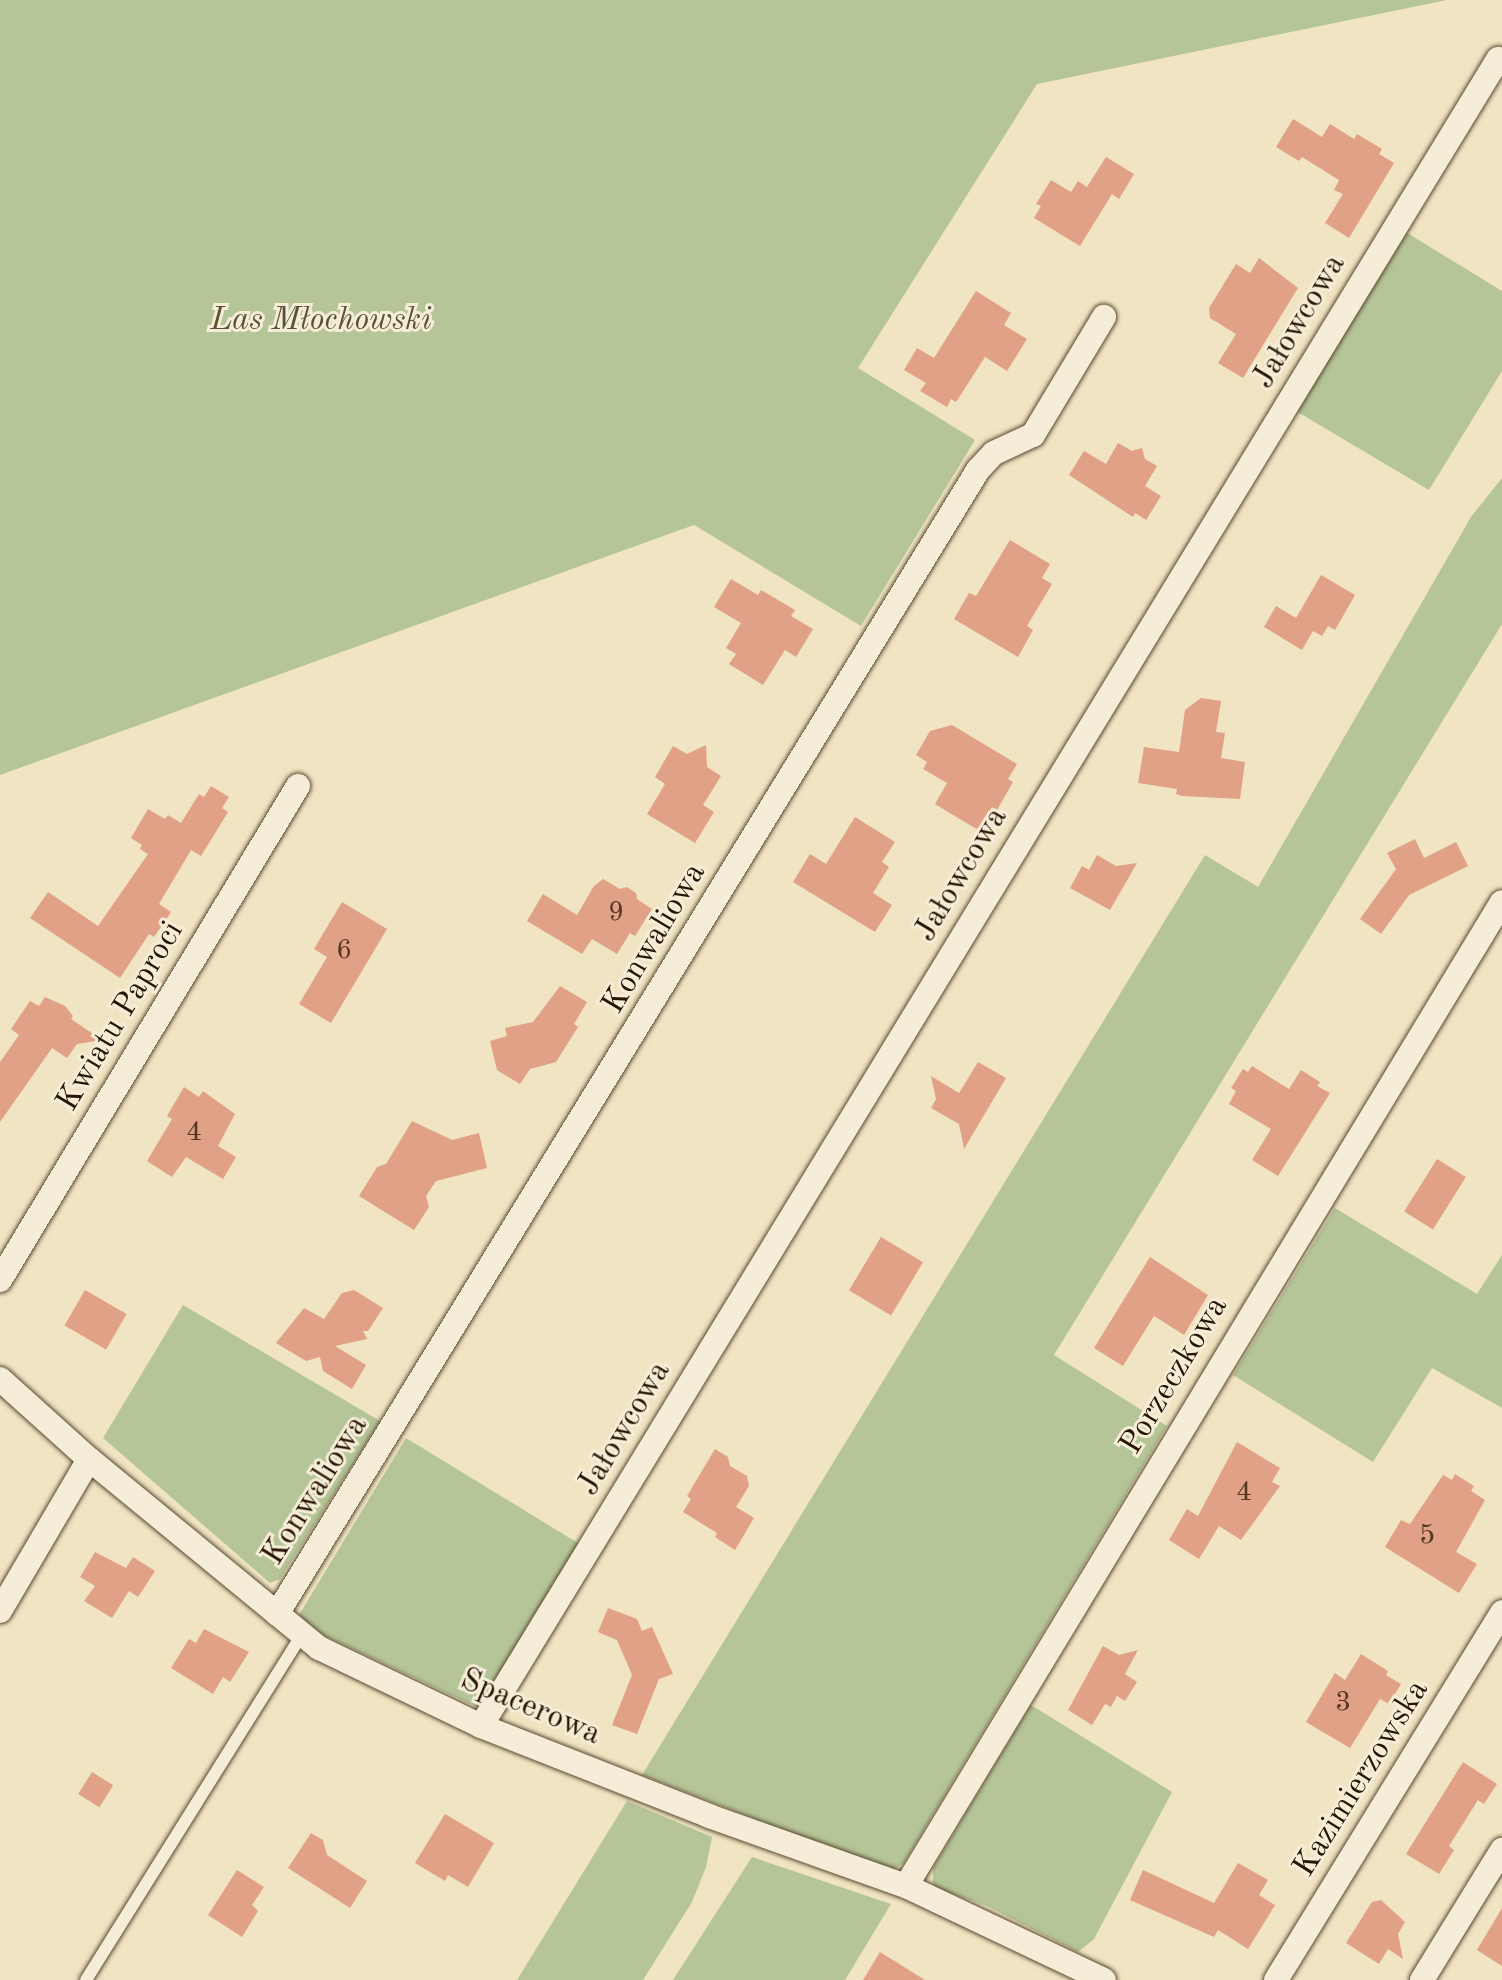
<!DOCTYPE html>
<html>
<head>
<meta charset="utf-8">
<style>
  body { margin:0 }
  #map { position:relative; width:1502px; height:1980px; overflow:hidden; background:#f0e4c2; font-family:"Old Standard TT",serif }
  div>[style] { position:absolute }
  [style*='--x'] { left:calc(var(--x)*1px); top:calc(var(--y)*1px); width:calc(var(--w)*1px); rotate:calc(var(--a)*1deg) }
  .green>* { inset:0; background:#b5c597 }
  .building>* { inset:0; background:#e0a187; transform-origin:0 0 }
  .roads { filter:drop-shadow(0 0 2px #594831) drop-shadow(0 0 2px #594831) }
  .lane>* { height:12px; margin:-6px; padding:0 6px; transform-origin:6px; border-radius:6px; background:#f5edd7 }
  .street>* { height:24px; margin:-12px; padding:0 12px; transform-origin:12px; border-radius:12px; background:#f5edd7 }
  span { translate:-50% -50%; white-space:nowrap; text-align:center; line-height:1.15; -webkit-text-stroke:6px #f5edd7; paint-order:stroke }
  .number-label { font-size:28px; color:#553722 }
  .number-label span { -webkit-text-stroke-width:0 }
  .park-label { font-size:32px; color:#595236; font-style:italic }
  .street-label { font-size:32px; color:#271401 }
</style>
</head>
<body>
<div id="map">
  <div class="green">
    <i style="clip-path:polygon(0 0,1447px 0,1037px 84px,858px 368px,975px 440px,861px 626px,694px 525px,0 775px)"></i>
    <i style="clip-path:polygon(1404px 231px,1502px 291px,1502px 371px,1429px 490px,1296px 411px)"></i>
    <i style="clip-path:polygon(1502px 478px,1502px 624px,1054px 1355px,1167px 1426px,903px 1864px,890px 1871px,642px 1775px,1205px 855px,1258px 887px,1471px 517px)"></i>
    <i style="clip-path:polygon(1335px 1208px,1477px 1294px,1502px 1255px,1502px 1408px,1432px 1368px,1373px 1462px,1233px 1375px)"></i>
    <i style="clip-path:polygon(183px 1305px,380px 1421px,280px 1579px,270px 1583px,103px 1438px)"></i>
    <i style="clip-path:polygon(406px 1438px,581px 1545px,479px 1708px,321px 1634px,299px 1615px)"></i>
    <i style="clip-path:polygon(1031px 1705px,1172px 1792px,1094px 1939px,1078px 1952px,987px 1906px,936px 1888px,933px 1882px,933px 1868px)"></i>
    <i style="clip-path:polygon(627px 1801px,712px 1837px,706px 1867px,692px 1902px,643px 1980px,517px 1980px)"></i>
    <i style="clip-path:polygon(752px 1857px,891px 1904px,845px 1980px,673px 1980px)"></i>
  </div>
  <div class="building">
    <i style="clip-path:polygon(1293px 119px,1322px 137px,1330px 124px,1354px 139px,1357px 134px,1382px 149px,1379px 154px,1394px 163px,1349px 238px,1325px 223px,1343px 194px,1334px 190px,1339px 180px,1302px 157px,1299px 161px,1276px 147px)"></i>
    <i style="clip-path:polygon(1106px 157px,1134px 174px,1119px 199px,1112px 194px,1080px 246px,1034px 218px,1041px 206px,1036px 204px,1051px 180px,1071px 192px,1078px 181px,1087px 187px)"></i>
    <i style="clip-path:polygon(1259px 258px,1298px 288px,1243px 378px,1218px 363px,1236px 334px,1210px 318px,1209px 308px,1236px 264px,1250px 273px)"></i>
    <i style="clip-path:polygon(976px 291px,1011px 313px,1004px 325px,1027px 339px,1007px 371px,985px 357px,956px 402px,951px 399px,947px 407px,920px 391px,926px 383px,904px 370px,917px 348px,934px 358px)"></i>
    <i style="clip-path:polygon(1118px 443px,1132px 451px,1142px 448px,1145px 459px,1157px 466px,1145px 486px,1161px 496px,1146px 520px,1135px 513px,1133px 517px,1069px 475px,1084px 451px,1106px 464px)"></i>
    <i style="clip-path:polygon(1010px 540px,1050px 564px,1042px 578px,1052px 584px,1027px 626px,1033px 630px,1018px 657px,954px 619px,969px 593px,976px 596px)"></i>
    <i style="clip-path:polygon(1321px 575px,1355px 595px,1335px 630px,1328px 626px,1322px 636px,1313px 631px,1302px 650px,1264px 627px,1276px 606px,1296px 618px)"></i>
    <i style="clip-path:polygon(731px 579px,758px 595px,761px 590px,795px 610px,791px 616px,813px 629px,796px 657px,785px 650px,763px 685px,729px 664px,736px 654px,726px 648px,741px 623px,714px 607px)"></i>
    <i style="clip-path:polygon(1201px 698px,1221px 701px,1216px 732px,1225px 733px,1221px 758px,1245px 762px,1240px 799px,1182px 796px,1176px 794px,1177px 789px,1138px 783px,1144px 747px,1179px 752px,1185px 710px)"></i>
    <i style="clip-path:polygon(952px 725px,1017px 764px,1008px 779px,1013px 782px,997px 810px,992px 807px,978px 830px,935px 804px,947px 783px,923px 769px,927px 762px,916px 755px,930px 731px)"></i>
    <i style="clip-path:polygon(706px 745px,707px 767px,721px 776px,703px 805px,714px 812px,695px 843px,647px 814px,665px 784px,655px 777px,673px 746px,687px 754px)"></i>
    <i style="clip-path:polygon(211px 786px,229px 797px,222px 808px,228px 812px,201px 856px,191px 850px,159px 904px,171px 912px,154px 937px,149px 934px,120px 978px,30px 918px,48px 892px,98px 926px,148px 854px,140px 849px,142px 845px,131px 838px,148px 809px,165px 819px,168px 815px,181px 823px,199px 794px,204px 797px)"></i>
    <i style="clip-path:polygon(855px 817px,895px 842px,882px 862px,889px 867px,873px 893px,892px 905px,875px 932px,793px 882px,810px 854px,826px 864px)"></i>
    <i style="clip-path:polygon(1415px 839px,1424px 858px,1456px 842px,1468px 866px,1409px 895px,1381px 934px,1360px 919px,1396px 869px,1387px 853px)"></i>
    <i style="clip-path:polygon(1097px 855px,1116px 866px,1137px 863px,1110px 910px,1070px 888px,1082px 866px,1089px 870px)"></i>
    <i style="clip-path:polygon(603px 879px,620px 889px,627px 887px,636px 893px,637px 899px,652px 909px,635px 936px,630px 933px,617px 954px,592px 939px,582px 954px,527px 921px,543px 894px,577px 915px,594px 886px)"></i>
    <i style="clip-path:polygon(342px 902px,387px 929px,331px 1023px,299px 1004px,327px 957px,314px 949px)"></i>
    <i style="clip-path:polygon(560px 986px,587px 1002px,574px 1024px,578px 1027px,556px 1062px,530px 1069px,520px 1084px,497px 1070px,490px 1041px,507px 1036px,505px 1028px,533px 1022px)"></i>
    <i style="clip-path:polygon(45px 997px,65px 1006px,73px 1016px,71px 1019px,102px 1040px,77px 1044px,67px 1058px,52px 1048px,0 1122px,0 1062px,19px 1035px,11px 1029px,30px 1001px,39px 1006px)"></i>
    <i style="clip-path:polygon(978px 1062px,1006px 1078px,964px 1149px,959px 1124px,931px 1108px,936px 1099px,931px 1076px,959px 1093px)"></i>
    <i style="clip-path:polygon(1252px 1066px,1289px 1089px,1301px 1070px,1320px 1082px,1317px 1086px,1330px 1093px,1278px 1176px,1252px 1160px,1271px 1129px,1229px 1104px,1236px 1091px,1231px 1088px,1243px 1069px,1248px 1072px)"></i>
    <i style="clip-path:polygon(184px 1087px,199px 1097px,203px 1091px,235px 1114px,218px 1146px,236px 1157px,223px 1179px,186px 1157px,172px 1177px,147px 1161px,172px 1119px,167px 1116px)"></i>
    <i style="clip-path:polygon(412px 1121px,452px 1140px,479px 1133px,487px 1168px,436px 1181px,426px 1196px,429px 1207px,414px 1230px,359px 1196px,377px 1167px,386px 1164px)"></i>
    <i style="left:1437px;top:1159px;width:34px;height:62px;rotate:32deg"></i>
    <i style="left:881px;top:1237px;width:49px;height:62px;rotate:31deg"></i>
    <i style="clip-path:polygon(1150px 1257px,1208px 1295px,1184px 1335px,1154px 1316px,1123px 1366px,1094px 1348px)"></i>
    <i style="left:85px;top:1290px;width:48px;height:41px;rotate:30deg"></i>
    <i style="clip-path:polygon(354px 1290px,383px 1308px,368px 1331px,363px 1331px,367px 1339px,335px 1346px,366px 1365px,352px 1389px,323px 1371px,320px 1357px,306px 1361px,276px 1343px,304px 1308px,324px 1319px,342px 1293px)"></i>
    <i style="clip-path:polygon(1237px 1442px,1280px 1468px,1272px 1482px,1280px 1486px,1241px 1540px,1219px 1526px,1199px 1559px,1169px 1540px,1187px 1509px,1198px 1516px)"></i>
    <i style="clip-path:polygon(715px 1449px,728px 1457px,730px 1466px,747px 1476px,749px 1486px,736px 1507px,754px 1518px,735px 1550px,715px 1537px,717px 1533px,683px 1512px,691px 1499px,687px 1496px)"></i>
    <i style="clip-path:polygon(1455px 1474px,1474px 1486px,1471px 1491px,1485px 1500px,1456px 1552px,1477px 1564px,1459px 1593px,1385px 1547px,1401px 1520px,1410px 1524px,1443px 1475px,1452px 1480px)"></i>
    <i style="clip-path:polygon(95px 1552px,126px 1568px,133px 1557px,155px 1571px,138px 1597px,129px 1591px,112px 1618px,84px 1601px,95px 1586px,80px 1577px)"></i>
    <i style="clip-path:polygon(608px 1608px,637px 1619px,642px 1631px,652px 1627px,673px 1674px,659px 1679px,637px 1734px,612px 1725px,632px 1675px,617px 1640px,598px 1632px)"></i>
    <i style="clip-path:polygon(204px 1629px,249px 1652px,230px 1682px,223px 1677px,213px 1694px,171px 1668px,189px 1639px,196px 1643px)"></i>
    <i style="clip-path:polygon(1103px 1646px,1119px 1655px,1138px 1650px,1125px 1674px,1137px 1682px,1125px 1701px,1117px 1696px,1111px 1707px,1105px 1704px,1092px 1725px,1068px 1710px)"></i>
    <i style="clip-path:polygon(1361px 1654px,1388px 1671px,1386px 1675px,1401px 1684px,1389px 1704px,1380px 1699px,1350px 1748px,1306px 1722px,1335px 1673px,1345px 1680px)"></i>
    <i style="clip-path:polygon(1463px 1762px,1497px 1784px,1484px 1804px,1478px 1800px,1449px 1846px,1454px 1850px,1439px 1874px,1406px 1854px)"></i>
    <i style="left:92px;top:1772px;width:25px;height:26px;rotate:32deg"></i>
    <i style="clip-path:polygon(445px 1814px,494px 1843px,468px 1887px,448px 1875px,445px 1881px,415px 1863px)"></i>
    <i style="clip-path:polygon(311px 1833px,323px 1840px,327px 1855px,367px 1881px,350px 1908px,288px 1868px)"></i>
    <i style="clip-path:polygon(1238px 1863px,1268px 1880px,1259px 1895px,1275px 1905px,1248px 1949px,1218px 1930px,1214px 1937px,1130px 1900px,1143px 1870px,1214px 1903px)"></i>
    <i style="clip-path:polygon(237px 1870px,264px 1887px,252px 1905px,258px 1911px,242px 1937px,208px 1915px)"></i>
    <i style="clip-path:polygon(1381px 1900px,1405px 1922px,1398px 1934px,1403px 1959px,1388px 1949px,1379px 1964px,1346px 1943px,1372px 1902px)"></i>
    <i style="clip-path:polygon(1502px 1908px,1502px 1966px,1477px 1950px)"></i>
    <i style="clip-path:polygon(880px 1952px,925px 1980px,863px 1980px)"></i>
  </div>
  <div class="roads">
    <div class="lane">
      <i style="--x:86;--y:1980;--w:406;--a:-58"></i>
    </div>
    <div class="street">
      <i style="--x:0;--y:1280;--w:577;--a:-58.9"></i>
      <i style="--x:0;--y:1379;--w:120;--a:42"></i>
      <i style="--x:89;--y:1459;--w:298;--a:39.4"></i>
      <i style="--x:319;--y:1648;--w:180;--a:25.7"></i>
      <i style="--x:481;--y:1726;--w:245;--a:21.5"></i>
      <i style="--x:709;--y:1816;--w:209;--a:19.6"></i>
      <i style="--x:906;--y:1886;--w:219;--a:25.4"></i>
      <i style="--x:0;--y:1611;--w:176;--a:-59.6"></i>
      <i style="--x:277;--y:1614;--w:1342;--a:-58.5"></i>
      <i style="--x:978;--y:470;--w:23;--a:-47"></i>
      <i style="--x:994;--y:453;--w:43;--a:-24.8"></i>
      <i style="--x:1033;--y:435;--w:138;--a:-59"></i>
      <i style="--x:481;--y:1726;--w:1953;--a:-58.61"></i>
      <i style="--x:906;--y:1886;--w:1150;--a:-58.8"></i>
      <i style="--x:1276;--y:1980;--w:432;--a:-58.4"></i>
      <i style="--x:1422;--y:1980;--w:153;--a:-58.4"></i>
    </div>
  </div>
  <div class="number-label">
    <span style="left:616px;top:913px">9</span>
    <span style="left:344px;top:951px">6</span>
    <span style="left:194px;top:1133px">4</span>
    <span style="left:1244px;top:1493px">4</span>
    <span style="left:1427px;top:1536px">5</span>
    <span style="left:1343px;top:1703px">3</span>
  </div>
  <div class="park-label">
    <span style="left:321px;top:321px">Las Młochowski</span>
  </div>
  <div class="street-label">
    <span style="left:1300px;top:322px;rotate:-59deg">Jałowcowa</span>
    <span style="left:962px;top:875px;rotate:-59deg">Jałowcowa</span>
    <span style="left:655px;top:939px;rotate:-59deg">Konwaliowa</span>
    <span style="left:121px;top:1017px;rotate:-59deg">Kwiatu Paproci</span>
    <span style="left:1175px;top:1376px;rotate:-59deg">Porzeczkowa</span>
    <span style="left:625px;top:1429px;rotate:-59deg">Jałowcowa</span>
    <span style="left:316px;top:1491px;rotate:-58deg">Konwaliowa</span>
    <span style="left:530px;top:1708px;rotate:23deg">Spacerowa</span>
    <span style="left:1362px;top:1779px;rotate:-58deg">Kazimierzowska</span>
  </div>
</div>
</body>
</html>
